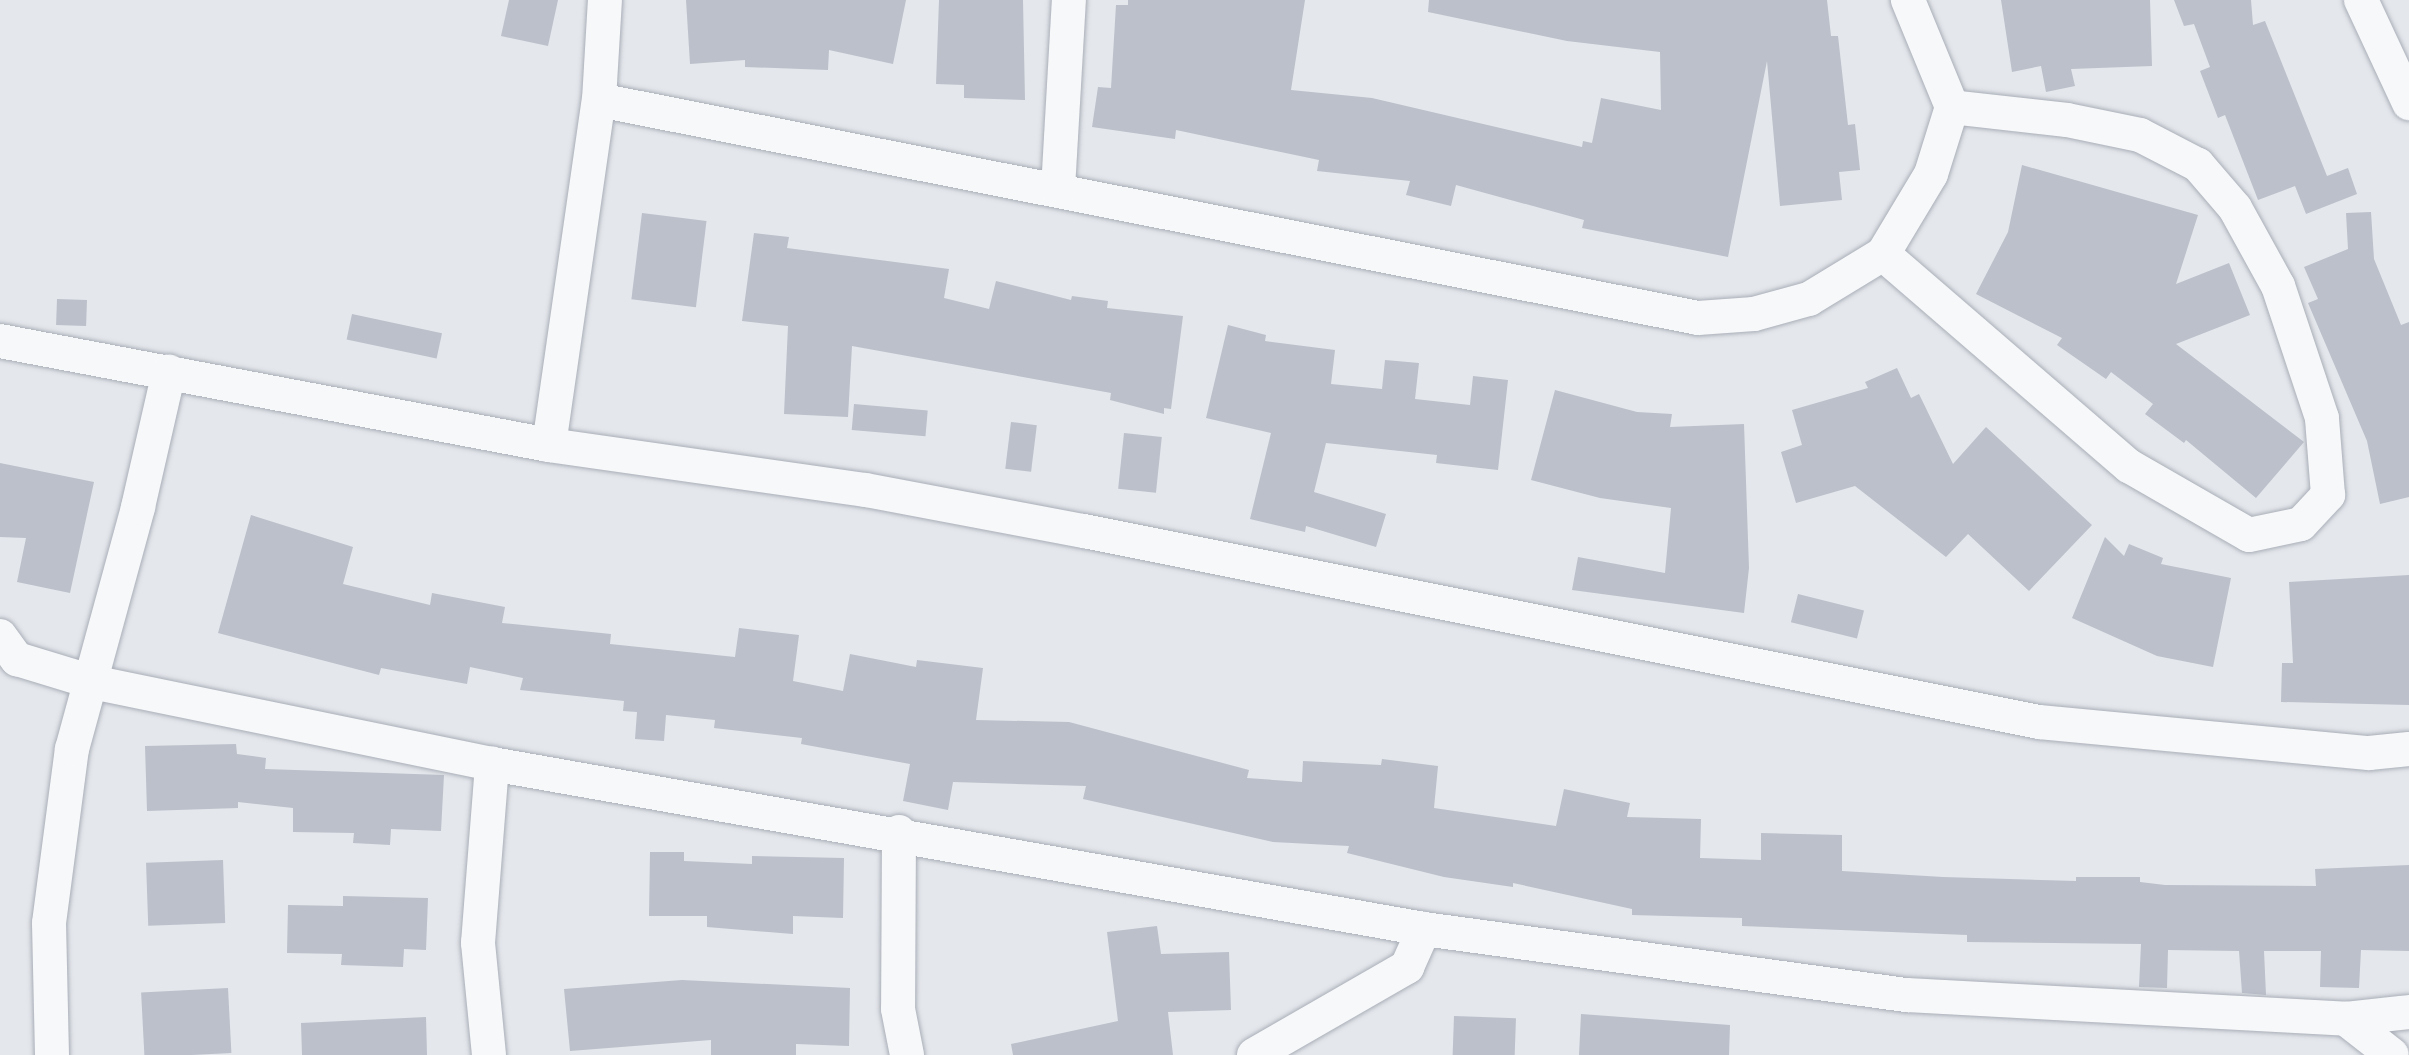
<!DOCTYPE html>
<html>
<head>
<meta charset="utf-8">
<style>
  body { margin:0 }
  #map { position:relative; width:2409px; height:1055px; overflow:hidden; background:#e4e7ec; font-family:"Exo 2",sans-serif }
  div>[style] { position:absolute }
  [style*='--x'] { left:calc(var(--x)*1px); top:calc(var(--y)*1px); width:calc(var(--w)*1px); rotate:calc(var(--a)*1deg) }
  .building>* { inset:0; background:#bbc0ca; transform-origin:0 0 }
  .roads { filter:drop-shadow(0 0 2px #a9aeb7) drop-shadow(0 0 2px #a9aeb7) }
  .minor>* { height:34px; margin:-17px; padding:0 17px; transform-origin:17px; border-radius:17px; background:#f7f8fa }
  span { translate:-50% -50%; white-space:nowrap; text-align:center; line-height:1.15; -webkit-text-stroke:6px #f4f6f9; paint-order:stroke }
</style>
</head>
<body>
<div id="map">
  <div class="building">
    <i style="clip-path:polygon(509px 0,558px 0,548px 46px,501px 36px)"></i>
    <i style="clip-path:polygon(686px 0,906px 0,893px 64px,829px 50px,828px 70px,745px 67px,745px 60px,690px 64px)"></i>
    <i style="clip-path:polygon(939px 0,1023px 0,1025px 100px,964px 98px,964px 85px,936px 84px)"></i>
    <i style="clip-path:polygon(1128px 0,1305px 0,1291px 90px,1372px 98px,1582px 147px,1583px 141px,1592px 143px,1601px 98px,1661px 110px,1660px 52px,1567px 41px,1428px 12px,1429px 0,1827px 0,1831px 36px,1838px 36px,1848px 125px,1855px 124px,1860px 170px,1839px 172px,1842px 200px,1780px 206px,1767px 61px,1728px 257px,1582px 228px,1584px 220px,1456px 185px,1451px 206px,1406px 195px,1410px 181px,1317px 171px,1319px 160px,1176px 130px,1175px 139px,1092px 127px,1098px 87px,1111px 88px,1116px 5px,1128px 5px)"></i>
    <i style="clip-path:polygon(2001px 0,2150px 0,2152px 66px,2071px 69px,2075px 86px,2046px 92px,2041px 66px,2012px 72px)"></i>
    <i style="clip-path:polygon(2174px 0,2251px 0,2253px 25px,2265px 21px,2327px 176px,2348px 168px,2357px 194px,2306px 214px,2295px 186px,2258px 200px,2225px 115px,2218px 118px,2200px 71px,2210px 67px,2194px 24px,2184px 26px)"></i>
    <i style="clip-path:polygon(2022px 165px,2198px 215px,2176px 284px,2229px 263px,2250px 315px,2176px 344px,2304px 442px,2256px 498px,2186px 440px,2184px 443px,2145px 414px,2153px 404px,2111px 372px,2106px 379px,2057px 345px,2062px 338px,1976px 294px,2008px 232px)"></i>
    <i style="clip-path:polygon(2371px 212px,2374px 259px,2401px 325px,2409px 322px,2409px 497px,2380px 504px,2367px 441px,2308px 303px,2318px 299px,2304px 267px,2348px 249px,2346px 213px)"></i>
    <i style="left:642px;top:213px;width:65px;height:87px;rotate:7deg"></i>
    <i style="clip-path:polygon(754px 233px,789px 237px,787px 248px,949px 269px,944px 298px,989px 309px,996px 281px,1071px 300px,1072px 296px,1108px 301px,1107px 308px,1183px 316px,1171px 409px,1164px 408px,1164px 414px,1110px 400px,1111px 393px,852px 346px,848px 417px,784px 414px,788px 326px,742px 321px)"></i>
    <i style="left:57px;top:299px;width:30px;height:26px;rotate:2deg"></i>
    <i style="left:352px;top:314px;width:92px;height:26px;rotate:12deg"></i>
    <i style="clip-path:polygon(1228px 325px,1266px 335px,1265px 341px,1335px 350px,1331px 384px,1382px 389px,1385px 360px,1419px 363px,1415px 399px,1470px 405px,1473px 376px,1508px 380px,1498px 470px,1436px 463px,1437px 455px,1326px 443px,1314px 492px,1386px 514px,1376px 547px,1306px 526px,1305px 532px,1250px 519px,1271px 433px,1206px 418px)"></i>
    <i style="clip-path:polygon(1897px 368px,1911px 398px,1919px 394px,1953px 464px,1986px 427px,2092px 525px,2029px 591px,1968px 534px,1946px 557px,1855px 486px,1796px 503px,1781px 452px,1802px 445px,1792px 410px,1868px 388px,1865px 382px)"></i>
    <i style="clip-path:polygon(1555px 390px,1637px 412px,1672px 414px,1670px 427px,1744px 424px,1749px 568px,1744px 613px,1572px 590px,1578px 557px,1665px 573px,1671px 508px,1600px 498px,1531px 480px)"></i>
    <i style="left:854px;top:404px;width:74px;height:26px;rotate:5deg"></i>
    <i style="left:1011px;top:422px;width:26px;height:47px;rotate:7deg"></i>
    <i style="left:1124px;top:433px;width:38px;height:56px;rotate:6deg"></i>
    <i style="clip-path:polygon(0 463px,94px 482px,70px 593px,17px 582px,26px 538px,0 537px)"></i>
    <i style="clip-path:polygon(251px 515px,353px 547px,343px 584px,430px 605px,432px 593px,505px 607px,502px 623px,611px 634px,610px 644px,735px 657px,739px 628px,799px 635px,793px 681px,843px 691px,850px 654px,916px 667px,917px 660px,983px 668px,976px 720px,1069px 722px,1249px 770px,1247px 778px,1302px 782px,1303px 761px,1381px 765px,1382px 759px,1438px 766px,1434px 808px,1556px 826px,1564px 789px,1630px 803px,1627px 817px,1701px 819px,1700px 858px,1761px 860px,1761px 833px,1842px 835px,1842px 871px,1943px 877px,2076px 881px,2076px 877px,2140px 877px,2140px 882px,2165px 885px,2316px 886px,2315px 869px,2409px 865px,2409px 951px,2361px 950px,2359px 988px,2320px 987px,2321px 951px,2264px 951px,2266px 995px,2242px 993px,2239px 951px,2168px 950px,2167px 988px,2139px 987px,2141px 944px,1967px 942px,1967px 935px,1742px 926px,1742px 918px,1632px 915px,1632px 909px,1513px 883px,1513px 887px,1444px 877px,1347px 853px,1349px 846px,1273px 842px,1083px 799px,1086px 786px,953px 782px,948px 810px,903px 801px,910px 764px,801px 744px,802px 738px,714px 728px,715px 720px,666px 715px,664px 741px,635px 739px,637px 712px,623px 711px,624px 701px,520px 690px,523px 678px,470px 667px,467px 684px,381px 668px,379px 675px,218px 633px)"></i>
    <i style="clip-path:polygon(2105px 537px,2124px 556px,2129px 544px,2163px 558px,2161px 564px,2231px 578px,2213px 667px,2157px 656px,2072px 618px)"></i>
    <i style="clip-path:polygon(2409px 575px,2409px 705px,2281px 702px,2282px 663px,2293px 663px,2289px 582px)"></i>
    <i style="left:1798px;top:594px;width:68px;height:29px;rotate:14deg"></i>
    <i style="clip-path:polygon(236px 744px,237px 754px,266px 758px,265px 769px,444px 775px,441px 831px,391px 829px,390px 845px,353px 843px,354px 833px,293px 832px,293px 808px,238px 802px,238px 808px,147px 811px,145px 746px)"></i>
    <i style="clip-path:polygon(650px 852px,684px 852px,684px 861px,752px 864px,752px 856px,844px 858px,843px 918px,793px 916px,793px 934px,707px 927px,707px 916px,649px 916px)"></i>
    <i style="left:223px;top:860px;width:63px;height:77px;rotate:88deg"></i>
    <i style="clip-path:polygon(343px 896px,428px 898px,426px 950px,404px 949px,403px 967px,341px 965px,342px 954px,287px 953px,288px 905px,343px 906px)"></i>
    <i style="clip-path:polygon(1157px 926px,1161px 954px,1229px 952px,1231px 1010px,1168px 1012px,1173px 1055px,1013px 1055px,1011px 1044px,1118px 1021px,1107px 932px)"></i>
    <i style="clip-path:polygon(682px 980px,850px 988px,849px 1046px,796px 1044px,796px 1055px,711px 1055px,711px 1040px,570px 1051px,564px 989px)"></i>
    <i style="left:228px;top:988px;width:65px;height:87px;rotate:87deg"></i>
    <i style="clip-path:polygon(1581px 1014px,1730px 1025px,1729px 1055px,1579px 1055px)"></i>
    <i style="left:1454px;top:1016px;width:62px;height:39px;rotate:2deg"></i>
    <i style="clip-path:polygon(426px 1017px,427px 1055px,302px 1055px,301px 1023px)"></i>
  </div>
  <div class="roads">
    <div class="minor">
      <i style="--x:2361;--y:0;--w:114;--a:65"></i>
      <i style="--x:599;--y:100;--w:1120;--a:11.22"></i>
      <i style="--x:1698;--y:318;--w:56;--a:-4.1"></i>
      <i style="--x:1754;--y:314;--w:57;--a:-15.3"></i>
      <i style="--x:1809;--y:299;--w:87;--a:-31.3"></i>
      <i style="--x:1883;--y:254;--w:93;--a:-59"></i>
      <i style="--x:1931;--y:174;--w:70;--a:-72.6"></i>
      <i style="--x:1952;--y:107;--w:116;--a:-112.4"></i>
      <i style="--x:1058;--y:189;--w:189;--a:-86.7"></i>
      <i style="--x:1883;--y:254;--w:325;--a:40.8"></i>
      <i style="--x:2129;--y:466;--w:138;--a:29.9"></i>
      <i style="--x:2249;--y:535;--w:53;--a:-11.9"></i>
      <i style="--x:2301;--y:524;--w:40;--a:-47"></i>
      <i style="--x:2328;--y:495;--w:77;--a:-94.5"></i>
      <i style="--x:2322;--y:418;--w:139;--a:-108.4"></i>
      <i style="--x:2278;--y:286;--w:89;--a:-118.9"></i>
      <i style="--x:2235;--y:208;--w:57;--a:-130.7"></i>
      <i style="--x:2198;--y:165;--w:65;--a:-152.7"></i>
      <i style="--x:2140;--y:135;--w:75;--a:-168.4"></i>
      <i style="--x:2067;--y:120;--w:116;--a:-173.6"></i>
      <i style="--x:0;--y:341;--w:559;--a:10.73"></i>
      <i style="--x:549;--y:445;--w:320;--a:8.1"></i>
      <i style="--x:866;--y:490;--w:222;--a:10.7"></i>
      <i style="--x:1084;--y:531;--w:974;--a:11.31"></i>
      <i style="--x:2039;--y:722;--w:331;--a:5.4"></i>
      <i style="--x:2369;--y:753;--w:40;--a:-5.7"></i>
      <i style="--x:549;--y:445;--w:349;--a:-81.8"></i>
      <i style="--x:599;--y:100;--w:100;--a:-86.6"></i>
      <i style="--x:0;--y:636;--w:29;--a:54"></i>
      <i style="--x:17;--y:659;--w:78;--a:17"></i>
      <i style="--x:92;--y:682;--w:408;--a:11.6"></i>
      <i style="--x:492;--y:764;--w:946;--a:10.04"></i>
      <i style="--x:1424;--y:929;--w:487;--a:7.8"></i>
      <i style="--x:1907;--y:995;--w:440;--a:3.1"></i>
      <i style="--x:2346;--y:1019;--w:63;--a:-6.3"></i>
      <i style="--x:899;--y:832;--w:177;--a:90.3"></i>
      <i style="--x:898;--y:1009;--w:47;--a:78.9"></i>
      <i style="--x:2346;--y:1019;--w:58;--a:38"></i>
      <i style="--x:52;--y:1055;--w:132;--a:-91.3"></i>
      <i style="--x:49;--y:923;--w:176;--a:-82.5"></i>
      <i style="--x:72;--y:749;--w:251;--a:-74.7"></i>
      <i style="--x:138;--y:507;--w:139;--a:-77.1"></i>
      <i style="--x:489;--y:1055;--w:113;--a:-95.6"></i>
      <i style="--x:478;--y:943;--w:180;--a:-85.5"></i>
      <i style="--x:1254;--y:1055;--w:177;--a:-29.9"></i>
      <i style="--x:1407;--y:967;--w:42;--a:-65.9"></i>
    </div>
  </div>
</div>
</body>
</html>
